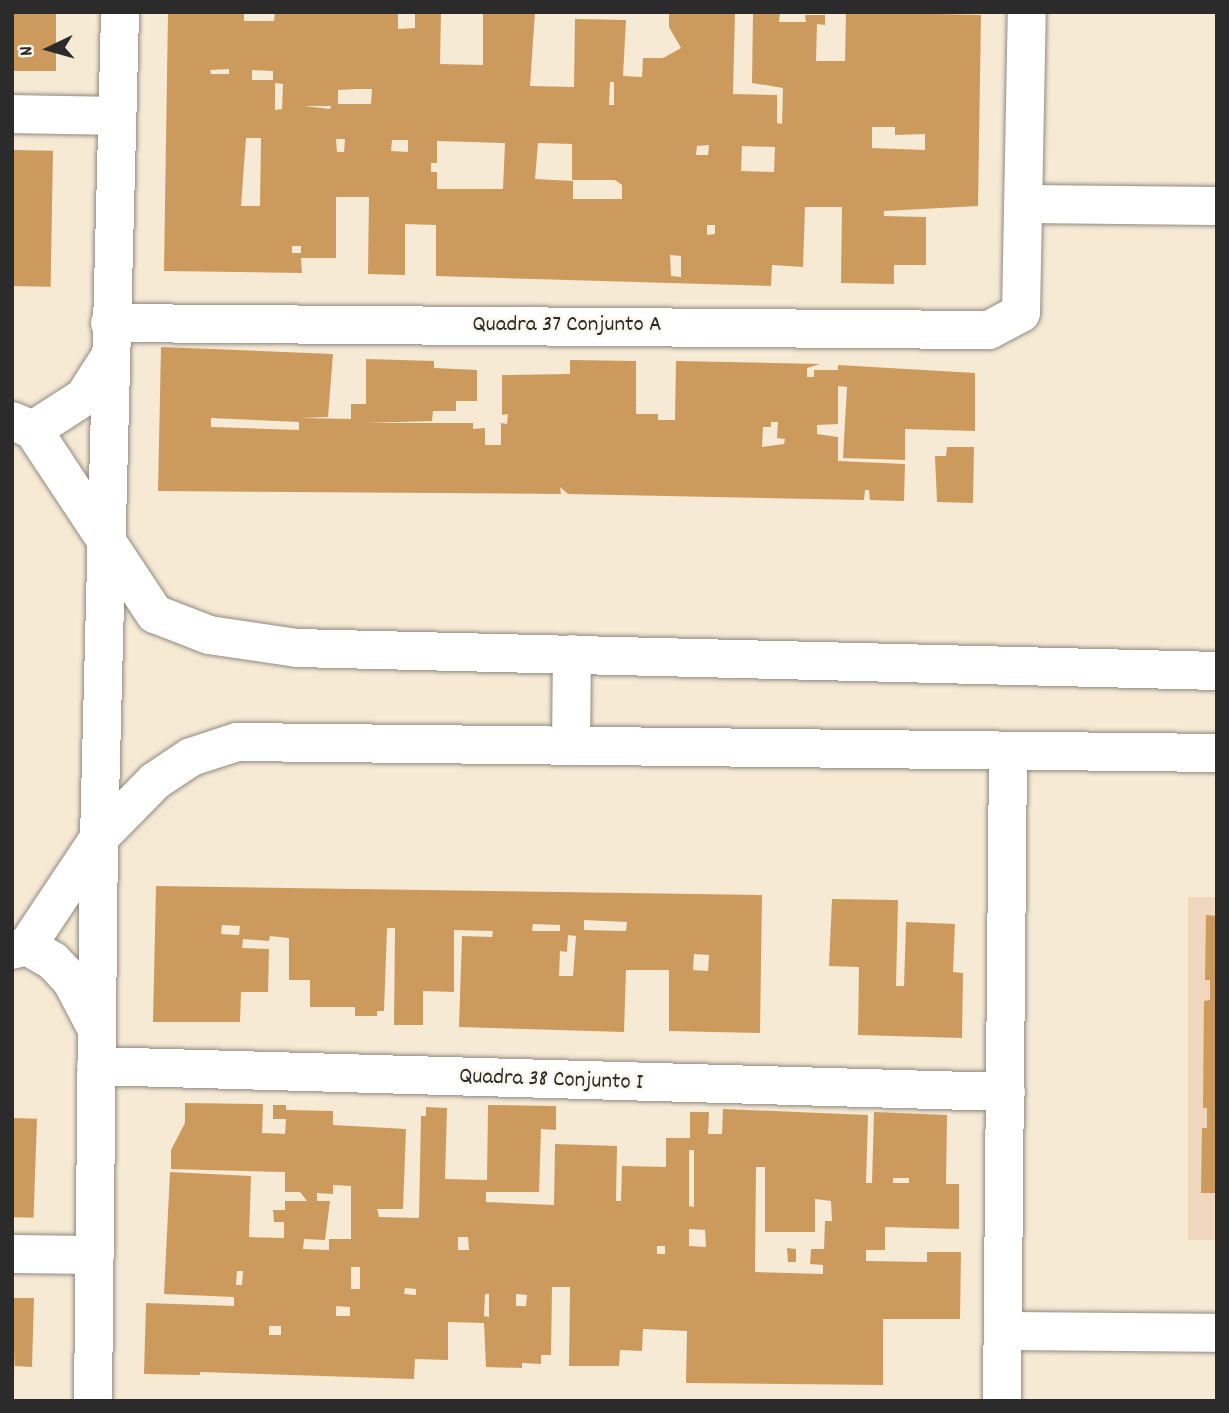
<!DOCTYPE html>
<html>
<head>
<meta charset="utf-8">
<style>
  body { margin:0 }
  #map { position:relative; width:1229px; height:1413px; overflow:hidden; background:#f6ead5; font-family:Dekko,sans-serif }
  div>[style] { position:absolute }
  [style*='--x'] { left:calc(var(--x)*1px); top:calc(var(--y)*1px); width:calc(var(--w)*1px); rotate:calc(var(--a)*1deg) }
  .built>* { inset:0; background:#efd6bc; transform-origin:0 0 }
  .building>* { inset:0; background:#cd9a5e; transform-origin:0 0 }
  .roads { filter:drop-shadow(0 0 2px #908a80) drop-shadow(0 0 2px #908a80) }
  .minor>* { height:38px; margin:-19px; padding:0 19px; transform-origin:19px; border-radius:19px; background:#fff }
  .tertiary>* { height:38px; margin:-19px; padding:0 19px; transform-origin:19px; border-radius:19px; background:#fff }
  span { translate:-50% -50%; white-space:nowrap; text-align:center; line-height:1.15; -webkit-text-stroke:5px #fbf7ec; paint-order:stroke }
  .street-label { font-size:23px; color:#2b2b2b }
  .frame { position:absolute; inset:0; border:14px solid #2b2b2b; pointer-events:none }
  .north { position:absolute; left:14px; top:14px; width:70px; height:70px; -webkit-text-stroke:5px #fbf7ec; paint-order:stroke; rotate:265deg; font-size:19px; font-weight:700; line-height:28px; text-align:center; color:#2b2b2b }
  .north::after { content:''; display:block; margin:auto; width:24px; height:32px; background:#2b2b2b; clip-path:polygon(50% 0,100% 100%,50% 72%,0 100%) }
</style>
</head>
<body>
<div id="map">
  <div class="built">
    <i style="left:1188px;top:897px;width:29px;height:343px"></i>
  </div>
  <div class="building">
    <i style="left:12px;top:12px;width:44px;height:59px"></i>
    <i style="clip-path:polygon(evenodd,168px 12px,244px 12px,244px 21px,274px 21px,275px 12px,398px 12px,398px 29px,415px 28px,415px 12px,441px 12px,440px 64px,483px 65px,483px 12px,535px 12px,530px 86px,574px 87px,575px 19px,626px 20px,623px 76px,642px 77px,643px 58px,663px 58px,681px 48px,669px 27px,669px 12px,735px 12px,733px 94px,777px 95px,777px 123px,782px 124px,783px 88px,752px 83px,753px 12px,780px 12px,779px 22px,806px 22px,805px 15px,825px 15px,825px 25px,817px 24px,816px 61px,845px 61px,846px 12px,981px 15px,978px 206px,884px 211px,884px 216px,926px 217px,926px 265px,894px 265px,894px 284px,841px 283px,842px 207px,805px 207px,803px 267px,772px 265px,771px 286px,436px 276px,436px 225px,405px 224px,405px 275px,368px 274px,369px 197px,336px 197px,336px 258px,301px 258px,302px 273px,164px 271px,168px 12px,229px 69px,229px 74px,211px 74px,210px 70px,229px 69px,168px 12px,252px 70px,273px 71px,273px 80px,252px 80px,252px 70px,168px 12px,610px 82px,614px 82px,614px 105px,609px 105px,610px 82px,168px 12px,275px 83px,283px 84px,282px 109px,275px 110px,275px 83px,168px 12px,356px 89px,372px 89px,371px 104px,338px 104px,338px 90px,356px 89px,168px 12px,304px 106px,331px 106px,330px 109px,304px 106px,168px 12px,872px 127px,895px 127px,895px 135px,925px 134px,925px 150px,872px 148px,872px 127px,168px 12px,246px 138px,261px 138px,260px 206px,241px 206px,246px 138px,168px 12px,336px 139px,345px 139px,344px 152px,337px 152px,336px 139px,168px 12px,392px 140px,408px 140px,408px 152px,391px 151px,392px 140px,168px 12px,437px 141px,505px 143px,503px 189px,437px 189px,437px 172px,431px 172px,431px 163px,437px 163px,437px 141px,168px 12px,538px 143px,572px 144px,572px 180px,615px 180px,622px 185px,622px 199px,573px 199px,573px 181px,535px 179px,538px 143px,168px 12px,709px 145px,708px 155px,696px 155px,697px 146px,709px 145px,168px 12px,742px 146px,775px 147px,774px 172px,741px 171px,742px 146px,168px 12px,707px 225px,715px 225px,715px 234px,707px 235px,707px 225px,168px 12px,292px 246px,301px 246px,301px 253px,292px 253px,292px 246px,168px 12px,670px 255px,681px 256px,681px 277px,671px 276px,670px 255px)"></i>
    <i style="left:12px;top:150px;width:41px;height:136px;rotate:1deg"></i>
    <i style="clip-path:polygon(evenodd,161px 347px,333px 354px,328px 417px,299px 418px,351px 419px,351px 404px,366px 404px,366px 359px,434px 361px,434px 368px,477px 370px,477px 401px,456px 401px,456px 411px,433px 411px,432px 421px,366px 423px,473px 423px,473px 429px,485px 428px,485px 445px,501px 445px,501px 423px,507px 424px,508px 414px,502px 415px,502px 375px,570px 374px,570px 360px,636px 361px,636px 414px,658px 414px,658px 420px,675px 420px,676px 361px,820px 364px,807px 368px,807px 377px,814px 377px,814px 370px,838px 370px,838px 365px,975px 373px,975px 431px,905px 429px,905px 460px,843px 458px,847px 387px,838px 386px,838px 424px,817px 425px,817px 434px,838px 437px,838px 461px,905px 464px,904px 501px,870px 500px,869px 490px,865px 490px,864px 500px,568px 494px,560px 487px,561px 494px,158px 491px,161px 347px,211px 418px,299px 422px,299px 430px,211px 427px,211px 418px,161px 347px,771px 422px,778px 422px,777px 438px,785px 439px,784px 444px,762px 447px,763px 427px,771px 427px,771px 422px)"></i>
    <i style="clip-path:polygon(947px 447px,974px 447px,973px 503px,937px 502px,935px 456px,946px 456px)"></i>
    <i style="clip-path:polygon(evenodd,156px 886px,762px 895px,760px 1033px,669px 1031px,669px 970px,626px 970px,624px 1032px,459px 1027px,462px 936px,492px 937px,493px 931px,454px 930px,454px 992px,423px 991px,423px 1025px,394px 1025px,395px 928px,387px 928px,384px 1011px,377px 1011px,377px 1016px,355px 1016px,355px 1007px,310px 1007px,310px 980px,289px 980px,289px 938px,270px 936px,269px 941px,243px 939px,242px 948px,269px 949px,268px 992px,241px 992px,240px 1022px,153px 1022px,156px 886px,584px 920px,627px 922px,626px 931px,584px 930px,584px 920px,156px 886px,533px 924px,560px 925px,560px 931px,532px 931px,533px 924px,156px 886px,222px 925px,240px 926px,239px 935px,221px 934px,222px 925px,156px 886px,568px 935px,576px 936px,573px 976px,559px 976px,560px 951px,567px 952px,568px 935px,156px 886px,694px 954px,709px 955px,708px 971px,693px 970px,694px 954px)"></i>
    <i style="clip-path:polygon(832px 899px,898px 900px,896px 986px,904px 986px,906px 922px,955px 924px,953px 972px,963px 973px,962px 1038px,858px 1035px,859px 967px,829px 966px)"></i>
    <i style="clip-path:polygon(1206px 915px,1217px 916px,1217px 1193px,1201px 1193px,1202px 1128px,1207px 1128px,1207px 1108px,1203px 1108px,1204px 1001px,1210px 1000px,1210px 980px,1205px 980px)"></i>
    <i style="clip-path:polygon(evenodd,185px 1103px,263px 1104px,262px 1133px,285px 1134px,286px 1119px,273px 1119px,273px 1105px,286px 1105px,286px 1110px,333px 1111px,333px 1125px,406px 1129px,403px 1209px,377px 1209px,378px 1212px,379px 1217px,419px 1218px,421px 1116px,426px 1116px,426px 1107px,447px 1108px,445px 1179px,487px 1180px,488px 1105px,556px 1106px,556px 1130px,541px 1129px,539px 1192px,486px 1192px,486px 1202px,554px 1205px,555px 1144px,617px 1146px,616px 1201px,621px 1201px,622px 1166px,666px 1167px,666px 1138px,690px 1138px,690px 1112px,709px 1112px,708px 1134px,722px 1134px,723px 1109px,868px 1115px,866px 1183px,872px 1183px,874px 1112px,947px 1115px,946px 1184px,959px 1184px,959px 1229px,885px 1227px,885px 1250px,866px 1250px,866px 1261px,927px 1262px,927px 1252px,961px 1252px,960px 1319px,883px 1319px,883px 1385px,686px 1383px,687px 1331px,643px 1329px,642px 1351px,620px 1350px,619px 1366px,569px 1366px,570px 1287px,552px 1287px,551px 1355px,541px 1355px,541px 1364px,522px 1363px,522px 1368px,486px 1367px,484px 1323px,448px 1322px,448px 1360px,415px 1359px,414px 1379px,200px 1372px,200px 1375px,144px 1374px,146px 1303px,234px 1306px,234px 1297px,164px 1294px,170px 1172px,251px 1176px,249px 1237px,284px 1238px,284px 1222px,274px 1222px,273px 1210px,285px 1210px,285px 1201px,307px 1201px,300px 1192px,285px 1192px,285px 1172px,171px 1169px,171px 1150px,185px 1123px,185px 1103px,689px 1150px,694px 1150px,694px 1207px,689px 1206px,689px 1150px,185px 1103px,756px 1167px,765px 1167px,765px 1232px,815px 1232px,815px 1199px,831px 1201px,832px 1221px,825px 1221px,824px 1249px,811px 1249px,810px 1264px,823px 1265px,823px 1274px,755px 1272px,756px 1167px,185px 1103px,893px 1178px,909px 1178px,909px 1183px,893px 1183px,893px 1178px,185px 1103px,333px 1185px,351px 1186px,351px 1239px,329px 1239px,329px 1250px,303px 1249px,304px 1239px,325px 1240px,330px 1201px,317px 1201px,317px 1193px,333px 1194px,333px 1185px,185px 1103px,689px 1229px,705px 1230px,706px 1247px,689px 1246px,689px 1229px,185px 1103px,458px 1237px,468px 1237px,469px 1250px,458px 1250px,458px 1237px,185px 1103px,657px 1246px,665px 1246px,665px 1254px,657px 1254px,657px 1246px,185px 1103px,351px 1267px,360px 1267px,360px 1289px,351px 1289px,351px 1267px,185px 1103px,237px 1271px,243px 1271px,242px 1285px,236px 1285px,237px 1271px,185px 1103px,405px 1288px,416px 1289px,416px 1295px,404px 1294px,405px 1288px,185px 1103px,485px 1294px,489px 1294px,489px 1317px,484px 1316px,485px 1294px,185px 1103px,516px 1294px,527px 1295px,526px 1306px,516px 1306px,516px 1294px,185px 1103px,336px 1306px,350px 1307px,350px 1316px,336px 1316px,336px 1306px,185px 1103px,269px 1326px,281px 1326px,281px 1335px,269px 1335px,269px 1326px)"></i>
    <i style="left:12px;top:1118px;width:25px;height:99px;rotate:2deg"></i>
    <i style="clip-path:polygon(787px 1248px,796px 1249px,796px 1262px,788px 1262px)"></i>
    <i style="clip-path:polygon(12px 1298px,34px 1298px,32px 1367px,15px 1366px,15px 1377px)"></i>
  </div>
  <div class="roads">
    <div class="minor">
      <i style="--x:12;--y:114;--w:104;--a:1.1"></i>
      <i style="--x:1023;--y:204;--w:194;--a:0.6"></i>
      <i style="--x:110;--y:323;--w:879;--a:0.46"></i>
      <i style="--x:989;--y:330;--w:36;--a:-28"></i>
      <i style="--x:1021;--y:313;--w:301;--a:-88.9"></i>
      <i style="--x:27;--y:946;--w:30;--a:30"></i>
      <i style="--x:53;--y:961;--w:26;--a:47"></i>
      <i style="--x:71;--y:980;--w:50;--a:62.4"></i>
      <i style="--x:96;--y:1066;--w:910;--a:1.64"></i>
      <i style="--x:12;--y:1254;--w:83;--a:0.7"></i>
      <i style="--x:1003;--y:1331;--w:214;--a:0.5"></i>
      <i style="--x:93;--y:1401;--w:563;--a:-89.39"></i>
      <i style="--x:1002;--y:1401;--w:650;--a:-89.47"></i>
    </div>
    <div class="tertiary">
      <i style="--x:12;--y:421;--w:23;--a:23"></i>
      <i style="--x:33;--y:430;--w:221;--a:56.5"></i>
      <i style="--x:155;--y:614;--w:58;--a:21.3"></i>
      <i style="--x:209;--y:635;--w:89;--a:8.4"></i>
      <i style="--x:297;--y:648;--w:920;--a:1.43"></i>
      <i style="--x:33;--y:430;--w:61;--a:-32.9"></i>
      <i style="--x:84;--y:397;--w:46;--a:-57.3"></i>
      <i style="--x:571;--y:746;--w:92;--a:-89.4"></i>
      <i style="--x:99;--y:838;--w:826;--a:-88.54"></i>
      <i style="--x:12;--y:950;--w:16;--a:-15"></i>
      <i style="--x:27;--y:946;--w:130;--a:-56.3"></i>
      <i style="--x:99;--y:838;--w:80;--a:-45.5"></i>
      <i style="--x:155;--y:781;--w:43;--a:-33.7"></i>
      <i style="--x:191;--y:757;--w:48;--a:-18.1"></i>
      <i style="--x:237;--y:742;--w:980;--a:0.64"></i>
    </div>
  </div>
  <div class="street-label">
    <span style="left:567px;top:326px">Quadra 37 Conjunto A</span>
    <span style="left:551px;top:1081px;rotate:2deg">Quadra 38 Conjunto I</span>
  </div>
  <div class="frame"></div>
  <div class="north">N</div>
</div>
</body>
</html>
